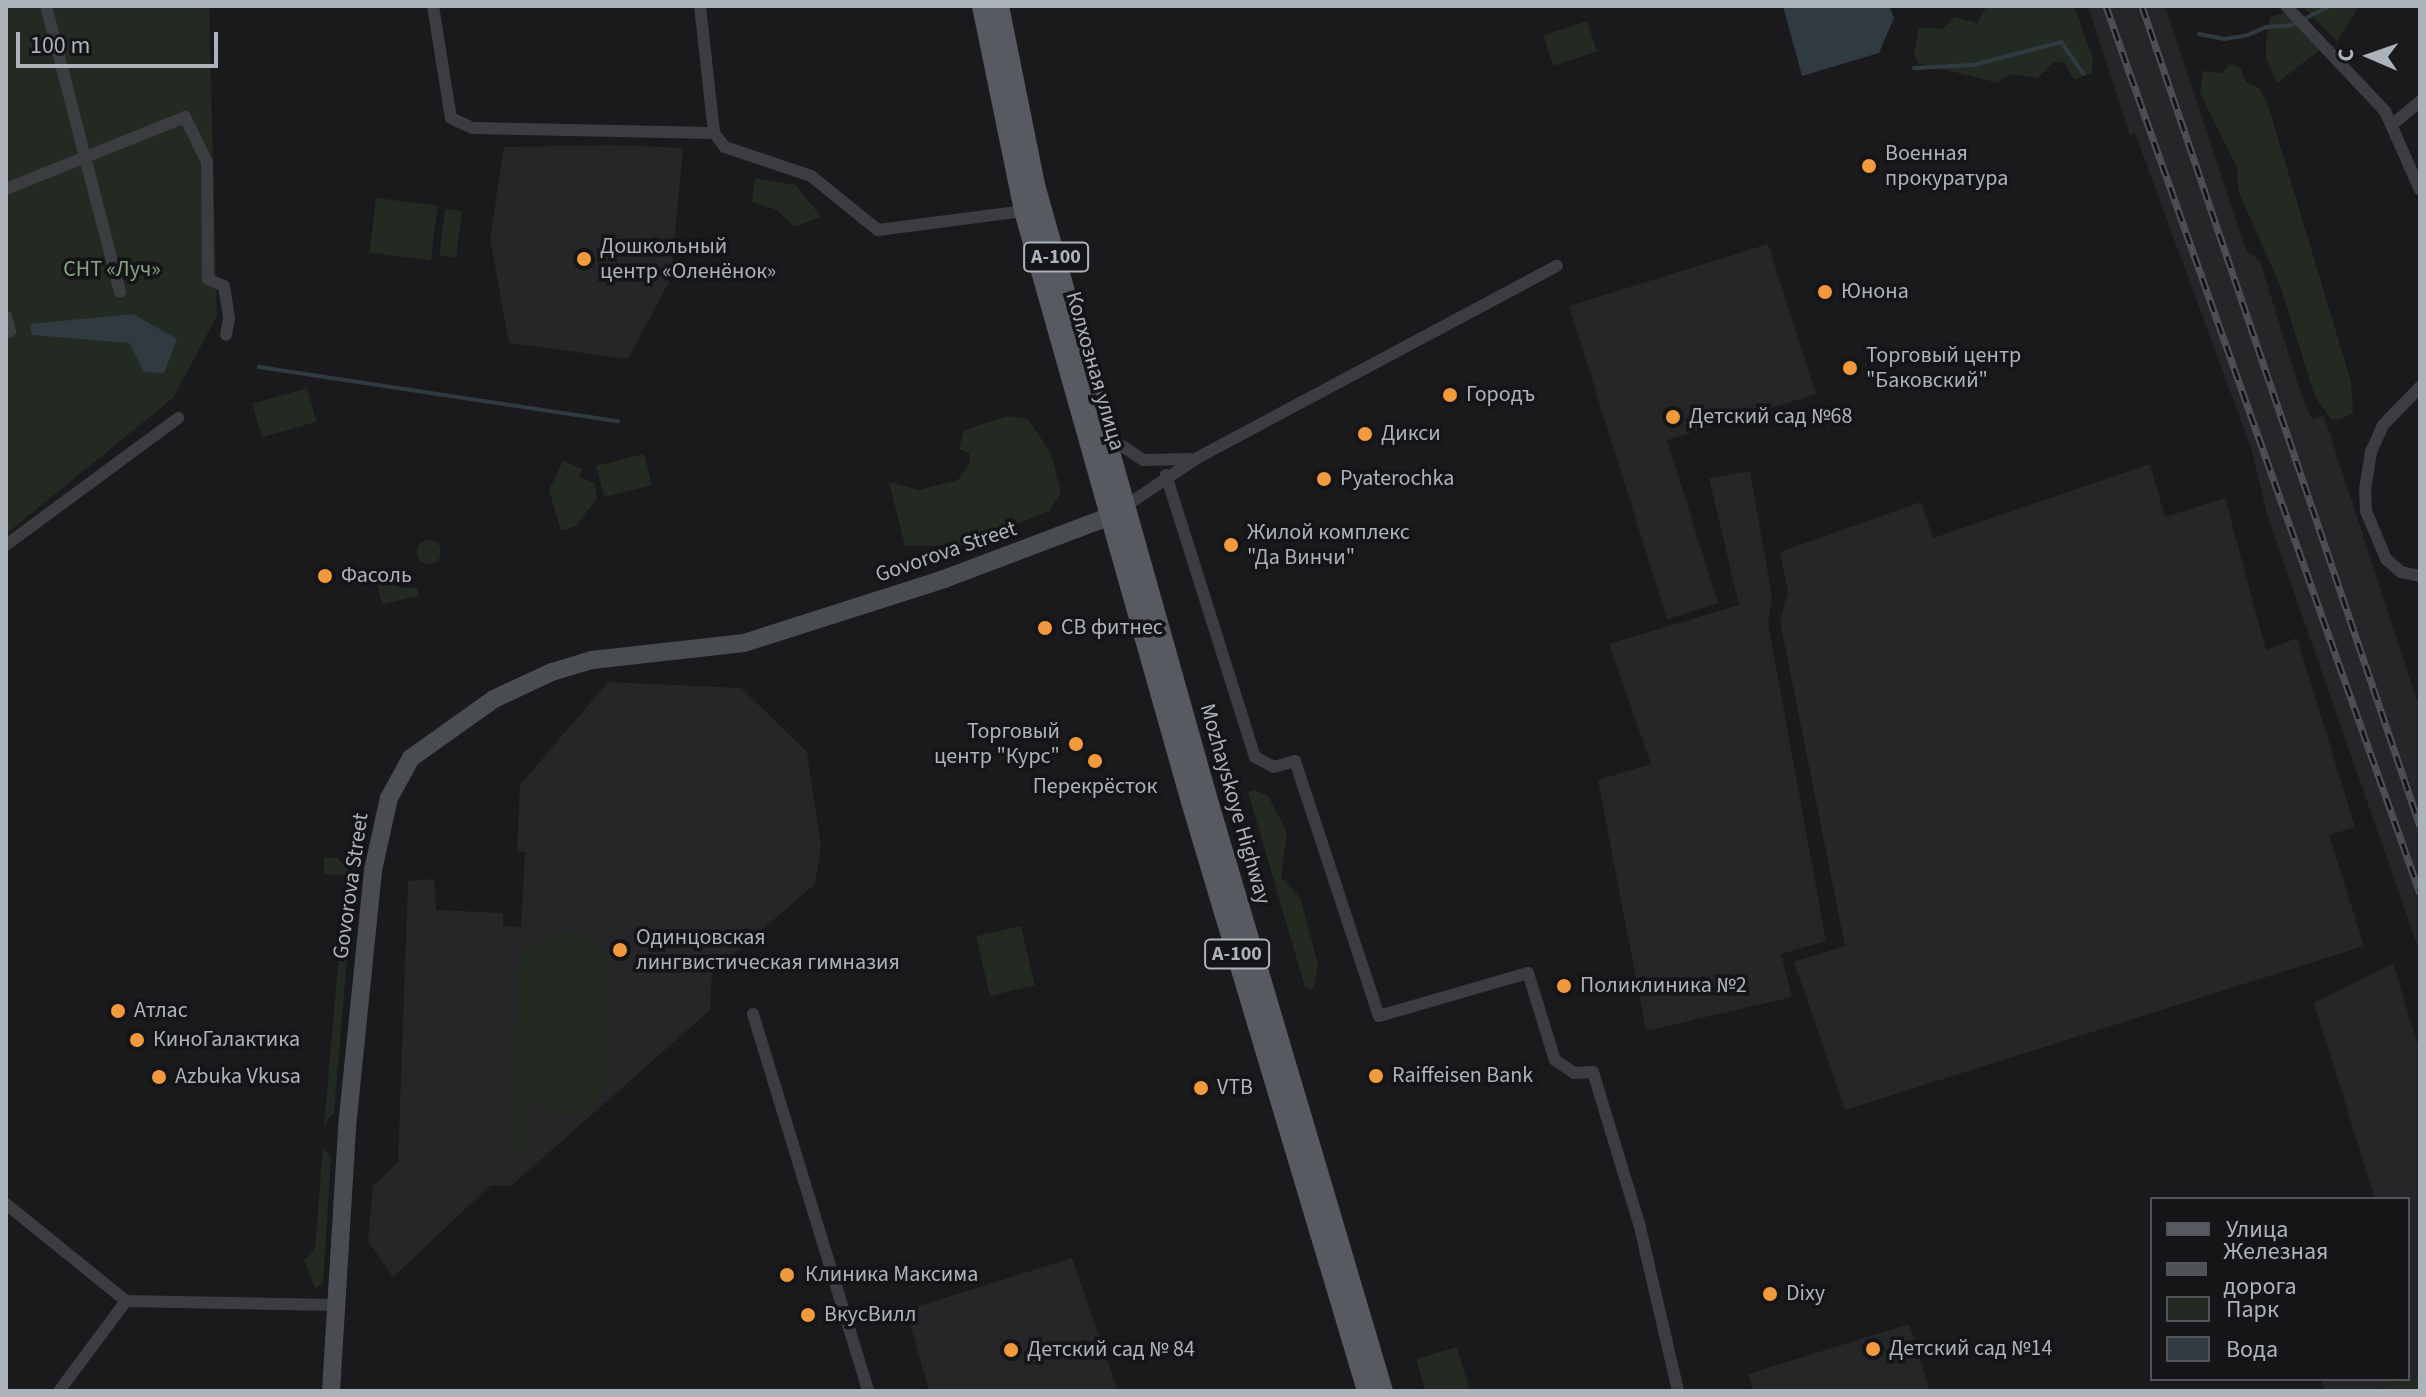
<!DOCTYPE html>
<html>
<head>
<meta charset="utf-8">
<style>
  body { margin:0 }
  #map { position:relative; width:2426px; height:1397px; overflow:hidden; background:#1a1a1c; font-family:"Source Sans 3",sans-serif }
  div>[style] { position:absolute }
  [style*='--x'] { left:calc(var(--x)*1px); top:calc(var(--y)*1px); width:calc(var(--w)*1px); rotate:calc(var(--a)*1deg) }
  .built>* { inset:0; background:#262629 }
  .green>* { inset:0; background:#222a22; transform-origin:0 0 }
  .round { border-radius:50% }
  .water>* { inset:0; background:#2f3b40 }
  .stream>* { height:4px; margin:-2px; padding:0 2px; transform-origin:2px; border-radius:2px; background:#2f3b40 }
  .street>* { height:12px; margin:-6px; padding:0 6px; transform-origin:6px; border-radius:6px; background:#3b3d41 }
  .secondary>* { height:18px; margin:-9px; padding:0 9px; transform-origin:9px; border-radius:9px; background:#494c51 }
  .primary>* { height:20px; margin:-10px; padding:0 10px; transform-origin:10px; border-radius:10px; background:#575a60 }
  .rail>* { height:7px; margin-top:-3.5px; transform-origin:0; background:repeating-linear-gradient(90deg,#151517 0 12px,#4e5156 0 24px); box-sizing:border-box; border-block:2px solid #4e5156 }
  .dots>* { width:22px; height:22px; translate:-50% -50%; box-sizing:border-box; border:4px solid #151517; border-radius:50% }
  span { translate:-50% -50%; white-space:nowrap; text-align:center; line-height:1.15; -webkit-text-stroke:7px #151517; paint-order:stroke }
  .shield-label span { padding:2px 6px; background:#151517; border:2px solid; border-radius:6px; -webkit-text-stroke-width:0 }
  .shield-label { font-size:20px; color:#acb3bb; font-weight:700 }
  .poi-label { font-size:22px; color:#acb3bb }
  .left { translate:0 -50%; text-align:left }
  .right { translate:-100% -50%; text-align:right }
  .park-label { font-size:22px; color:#87a684 }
  .street-label { font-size:22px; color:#acb3bb }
  .frame { position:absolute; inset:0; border:8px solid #acb3bb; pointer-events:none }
  .legend { position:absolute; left:2150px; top:1197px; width:260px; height:184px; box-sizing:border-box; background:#151517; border:2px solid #515459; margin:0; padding:10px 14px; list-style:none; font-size:24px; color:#acb3bb }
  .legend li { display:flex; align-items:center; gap:16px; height:40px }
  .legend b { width:40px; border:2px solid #515459 }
  .north { position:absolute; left:2330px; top:16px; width:80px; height:80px; -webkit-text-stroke:6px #151517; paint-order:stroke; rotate:272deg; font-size:22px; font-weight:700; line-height:32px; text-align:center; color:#acb3bb }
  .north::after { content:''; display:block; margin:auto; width:28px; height:36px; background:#acb3bb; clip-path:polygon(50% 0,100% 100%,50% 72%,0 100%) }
  .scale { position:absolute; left:16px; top:32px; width:202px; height:36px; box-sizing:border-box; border:4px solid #acb3bb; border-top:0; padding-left:10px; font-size:24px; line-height:28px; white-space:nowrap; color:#acb3bb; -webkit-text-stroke:6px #151517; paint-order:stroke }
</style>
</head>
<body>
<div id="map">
  <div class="built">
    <i style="clip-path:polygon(2088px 6px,2165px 6px,2246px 250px,2260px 261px,2302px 397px,2312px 419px,2324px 416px,2420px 710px,2420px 953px,2268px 518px,2251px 448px,2135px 133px,2130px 136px)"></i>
    <i style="clip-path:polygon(613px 145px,683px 148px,671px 278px,628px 359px,509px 343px,490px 239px,504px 147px)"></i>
    <i style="clip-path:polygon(1768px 244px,1816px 394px,1667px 440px,1718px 603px,1667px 619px,1569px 306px)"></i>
    <i style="clip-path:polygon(2150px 464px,2165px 517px,2225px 498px,2266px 650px,2297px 638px,2355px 827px,2329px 835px,2364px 946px,1845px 1110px,1794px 962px,1845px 946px,1780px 621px,1788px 591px,1780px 552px,1921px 502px,1933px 538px)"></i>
    <i style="clip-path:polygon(1750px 471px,1772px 597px,1768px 623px,1826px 941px,1781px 954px,1792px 997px,1646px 1031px,1598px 780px,1651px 764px,1609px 644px,1739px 605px,1709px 478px)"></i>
    <i style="clip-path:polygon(608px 682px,741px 688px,807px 752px,821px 846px,815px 884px,712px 973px,710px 1010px,511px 1186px,491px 1185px,393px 1277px,368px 1241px,373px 1186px,398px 1162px,408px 881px,434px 879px,436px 910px,503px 913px,503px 926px,521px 927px,525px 852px,517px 852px,520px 785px)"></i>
    <i style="clip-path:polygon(2393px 963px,2420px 1052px,2420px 1375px,2408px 1379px,2408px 1199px,2375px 1199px,2314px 1003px)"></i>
    <i style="clip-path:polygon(1072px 1258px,1118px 1391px,929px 1391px,906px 1310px)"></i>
    <i style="clip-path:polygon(1909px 1324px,1930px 1391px,1753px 1391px,1748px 1374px)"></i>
    <i style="clip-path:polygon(2321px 1379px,2407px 1379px,2368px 1391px,2325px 1391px)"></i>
  </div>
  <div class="green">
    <i style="clip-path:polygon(6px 6px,209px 6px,217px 316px,173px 398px,6px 534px)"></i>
    <i style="clip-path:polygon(1987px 6px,2074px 6px,2093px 59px,2092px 73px,2074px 80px,2064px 63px,2055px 61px,2037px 78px,2010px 74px,1998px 83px,1919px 63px,1914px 55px,1919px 27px,1942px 29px,1955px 17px,1977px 23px)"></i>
    <i style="clip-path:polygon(2303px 6px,2359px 6px,2337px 42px)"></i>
    <i style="clip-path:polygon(2284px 13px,2322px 48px,2277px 83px,2266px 59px,2266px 42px,2270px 17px)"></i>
    <i style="left:1587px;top:21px;width:32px;height:46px;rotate:72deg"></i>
    <i style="clip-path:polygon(2229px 64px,2240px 67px,2246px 82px,2259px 88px,2267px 102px,2351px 382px,2353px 412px,2340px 420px,2331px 419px,2315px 397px,2281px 288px,2238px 190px,2237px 168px,2200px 93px,2203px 71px,2223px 73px)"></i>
    <i style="clip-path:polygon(755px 178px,796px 185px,821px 217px,794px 227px,777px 210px,752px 202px)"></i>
    <i style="left:376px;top:198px;width:62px;height:55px;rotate:7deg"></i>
    <i style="left:445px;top:209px;width:17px;height:47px;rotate:7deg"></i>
    <i style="left:307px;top:388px;width:35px;height:57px;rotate:74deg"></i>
    <i style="clip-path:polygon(1008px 416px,1028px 419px,1051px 453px,1061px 493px,1049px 511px,966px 545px,905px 546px,889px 482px,919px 490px,958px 480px,970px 463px,969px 453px,959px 449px,964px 430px)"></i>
    <i style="left:644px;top:454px;width:32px;height:49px;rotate:76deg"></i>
    <i style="clip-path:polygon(563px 461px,583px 469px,579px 477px,595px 483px,597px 498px,576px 526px,561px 531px,549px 490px)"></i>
    <i class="round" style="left:417px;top:540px;width:24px;height:24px"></i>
    <i style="clip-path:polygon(381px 576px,400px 588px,417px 588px,419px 596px,382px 604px,376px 578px)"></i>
    <i style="clip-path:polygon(1255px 790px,1268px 796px,1287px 832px,1281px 877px,1300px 897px,1318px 965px,1313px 990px,1305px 987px,1248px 792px)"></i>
    <i style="clip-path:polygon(324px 858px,337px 858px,354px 876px,334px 1112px,324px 1125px,346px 875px,324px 874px)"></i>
    <i style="left:1021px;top:926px;width:61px;height:46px;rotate:77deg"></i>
    <i style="clip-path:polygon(574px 931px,594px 941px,608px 959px,604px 1090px,591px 1108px,567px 1116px,542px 1111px,526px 1100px,524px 1153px,510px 1152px,520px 946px,531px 946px,554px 932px)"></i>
    <i style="clip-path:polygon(323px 1147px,331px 1157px,323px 1283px,315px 1288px,304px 1260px,315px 1249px)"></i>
    <i style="clip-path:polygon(1457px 1347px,1470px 1391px,1425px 1391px,1416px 1359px)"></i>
    <i style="clip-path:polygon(2420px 1375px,2420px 1391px,2368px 1391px,2408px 1379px)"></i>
  </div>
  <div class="water">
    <i style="clip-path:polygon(1783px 6px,1889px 6px,1894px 18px,1879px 53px,1802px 76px)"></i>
    <i style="clip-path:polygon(133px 314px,177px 339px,164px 373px,144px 372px,129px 343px,32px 335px,30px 324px)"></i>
  </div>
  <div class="stream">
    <i style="--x:2199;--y:34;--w:25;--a:11"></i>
    <i style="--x:2224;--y:39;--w:24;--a:-9"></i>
    <i style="--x:2248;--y:35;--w:20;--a:-24"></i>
    <i style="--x:2266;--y:27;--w:26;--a:-4"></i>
    <i style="--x:2292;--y:25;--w:42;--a:-26.6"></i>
    <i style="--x:1914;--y:68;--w:59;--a:-2.9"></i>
    <i style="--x:1973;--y:65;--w:91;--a:-14.6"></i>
    <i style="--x:2061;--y:42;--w:39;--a:55"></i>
    <i style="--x:259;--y:367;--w:363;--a:8.6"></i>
  </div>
  <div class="street">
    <i style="--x:46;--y:6;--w:295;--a:75.5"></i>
    <i style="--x:433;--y:6;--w:113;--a:80.9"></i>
    <i style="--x:451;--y:118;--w:23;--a:25"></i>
    <i style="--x:472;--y:128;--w:242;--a:1.2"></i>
    <i style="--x:700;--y:6;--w:128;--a:83.7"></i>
    <i style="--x:2286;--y:6;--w:144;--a:46.7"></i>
    <i style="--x:2385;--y:111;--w:86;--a:66.1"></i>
    <i style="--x:2393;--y:124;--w:35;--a:-40"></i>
    <i style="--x:714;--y:133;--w:18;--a:52"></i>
    <i style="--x:725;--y:147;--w:91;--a:18.6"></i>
    <i style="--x:811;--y:176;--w:86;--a:38.9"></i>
    <i style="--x:878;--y:230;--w:147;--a:-7.4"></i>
    <i style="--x:6;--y:189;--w:193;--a:-21.9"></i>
    <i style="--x:185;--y:117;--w:50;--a:63.9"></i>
    <i style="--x:207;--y:162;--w:117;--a:89.5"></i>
    <i style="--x:208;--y:279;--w:17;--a:24"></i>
    <i style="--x:224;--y:286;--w:33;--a:81"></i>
    <i style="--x:229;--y:319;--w:16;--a:101"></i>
    <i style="--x:6;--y:317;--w:15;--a:74"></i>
    <i style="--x:2420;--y:387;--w:53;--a:134.2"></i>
    <i style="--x:2383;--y:425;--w:30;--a:114"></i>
    <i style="--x:2371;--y:452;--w:37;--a:99"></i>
    <i style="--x:2365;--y:489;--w:22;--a:87"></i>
    <i style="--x:2366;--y:511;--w:52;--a:67.4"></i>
    <i style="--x:2386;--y:559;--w:20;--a:41"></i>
    <i style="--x:2401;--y:572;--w:19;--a:12"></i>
    <i style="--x:1109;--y:437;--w:41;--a:34.1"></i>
    <i style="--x:1143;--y:460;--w:46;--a:-1.2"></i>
    <i style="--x:1166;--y:475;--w:296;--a:72.5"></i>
    <i style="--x:1255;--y:757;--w:21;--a:28"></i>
    <i style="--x:1274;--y:767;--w:22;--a:-16"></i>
    <i style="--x:1295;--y:761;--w:268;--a:71.8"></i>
    <i style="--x:1379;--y:1016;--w:155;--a:-16.1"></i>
    <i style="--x:1528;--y:973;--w:91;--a:72.8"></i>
    <i style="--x:1555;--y:1060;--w:23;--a:34"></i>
    <i style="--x:1574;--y:1073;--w:19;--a:-3"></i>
    <i style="--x:1593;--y:1072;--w:158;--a:73.1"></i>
    <i style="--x:1639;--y:1223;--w:172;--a:76.9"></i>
    <i style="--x:1124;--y:507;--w:88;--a:-33.9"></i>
    <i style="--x:1197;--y:458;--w:408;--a:-28.1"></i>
    <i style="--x:6;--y:545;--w:214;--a:-36.4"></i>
    <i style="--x:753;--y:1014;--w:394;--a:73"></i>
    <i style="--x:6;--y:1204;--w:154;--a:38.9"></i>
    <i style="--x:126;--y:1301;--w:210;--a:1.1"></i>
    <i style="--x:59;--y:1391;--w:112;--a:-53.3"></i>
  </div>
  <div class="secondary">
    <i style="--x:331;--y:1391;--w:264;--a:-86.5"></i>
    <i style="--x:347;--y:1127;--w:258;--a:-84.2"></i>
    <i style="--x:373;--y:870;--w:74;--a:-77.5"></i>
    <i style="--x:389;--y:798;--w:46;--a:-61.2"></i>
    <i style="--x:411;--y:758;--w:102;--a:-35.4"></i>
    <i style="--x:494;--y:699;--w:64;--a:-25"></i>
    <i style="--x:552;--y:672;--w:42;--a:-16.7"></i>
    <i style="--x:592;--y:660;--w:153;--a:-6.4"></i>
    <i style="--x:744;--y:643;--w:210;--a:-17.7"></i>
    <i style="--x:944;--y:579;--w:178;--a:-20.7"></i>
  </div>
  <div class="primary">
    <i style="--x:982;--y:6;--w:209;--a:78.4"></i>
    <i style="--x:1024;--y:211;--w:614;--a:74.22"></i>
    <i style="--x:1191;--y:802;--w:615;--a:73.36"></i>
    <i style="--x:999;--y:6;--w:183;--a:78.6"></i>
    <i style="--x:1035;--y:185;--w:636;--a:74.3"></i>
    <i style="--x:1207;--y:797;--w:620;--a:73.5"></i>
  </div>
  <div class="rail">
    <i style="--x:2106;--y:6;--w:941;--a:70.51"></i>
    <i style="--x:2142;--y:6;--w:866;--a:71.27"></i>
  </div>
  <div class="dots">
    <i style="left:1869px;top:166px;background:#f19a3d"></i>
    <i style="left:584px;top:259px;background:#f19a3d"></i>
    <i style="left:1825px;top:292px;background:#f19a3d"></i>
    <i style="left:1850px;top:368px;background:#f19a3d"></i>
    <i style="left:1450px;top:395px;background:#f19a3d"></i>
    <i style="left:1673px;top:417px;background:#f19a3d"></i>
    <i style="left:1365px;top:434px;background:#f19a3d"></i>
    <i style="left:1324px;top:479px;background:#f19a3d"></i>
    <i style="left:1231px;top:545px;background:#f19a3d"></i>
    <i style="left:325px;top:576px;background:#f19a3d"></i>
    <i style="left:1045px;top:628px;background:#f19a3d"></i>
    <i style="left:1076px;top:744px;background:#f19a3d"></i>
    <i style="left:1095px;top:761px;background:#f19a3d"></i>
    <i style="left:620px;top:950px;background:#f19a3d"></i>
    <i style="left:1564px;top:986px;background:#f19a3d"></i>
    <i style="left:118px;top:1011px;background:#f19a3d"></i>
    <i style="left:137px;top:1040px;background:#f19a3d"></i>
    <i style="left:1376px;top:1076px;background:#f19a3d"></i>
    <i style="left:159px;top:1077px;background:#f19a3d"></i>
    <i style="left:1201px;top:1088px;background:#f19a3d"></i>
    <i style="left:787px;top:1275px;background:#f19a3d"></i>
    <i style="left:1770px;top:1294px;background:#f19a3d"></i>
    <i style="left:808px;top:1315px;background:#f19a3d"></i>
    <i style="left:1873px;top:1349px;background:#f19a3d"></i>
    <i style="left:1011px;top:1350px;background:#f19a3d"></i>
  </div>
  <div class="shield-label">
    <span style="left:1056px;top:257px">А-100</span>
    <span style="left:1237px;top:954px">А-100</span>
  </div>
  <div class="poi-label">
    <span class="left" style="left:1885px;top:166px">Военная<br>прокуратура</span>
    <span class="left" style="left:600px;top:259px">Дошкольный<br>центр «Оленёнок»</span>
    <span class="left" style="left:1841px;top:292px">Юнона</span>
    <span class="left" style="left:1866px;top:368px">Торговый центр<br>"Баковский"</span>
    <span class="left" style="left:1466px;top:395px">Городъ</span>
    <span class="left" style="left:1689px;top:417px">Детский сад №68</span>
    <span class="left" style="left:1381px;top:434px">Дикси</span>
    <span class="left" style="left:1340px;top:479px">Pyaterochka</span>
    <span class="left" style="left:1247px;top:545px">Жилой комплекс<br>"Да Винчи"</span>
    <span class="left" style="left:341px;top:576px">Фасоль</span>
    <span class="left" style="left:1061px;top:628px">СВ фитнес</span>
    <span class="right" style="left:1060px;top:744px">Торговый<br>центр "Курс"</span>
    <span style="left:1095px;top:787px">Перекрёсток</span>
    <span class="left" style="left:636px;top:950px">Одинцовская<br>лингвистическая гимназия</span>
    <span class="left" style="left:1580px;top:986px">Поликлиника №2</span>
    <span class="left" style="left:134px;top:1011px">Атлас</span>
    <span class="left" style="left:153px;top:1040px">КиноГалактика</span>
    <span class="left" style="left:1392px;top:1076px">Raiffeisen Bank</span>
    <span class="left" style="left:175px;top:1077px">Azbuka Vkusa</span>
    <span class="left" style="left:1217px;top:1088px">VTB</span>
    <span class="left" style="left:805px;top:1275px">Клиника Максима</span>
    <span class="left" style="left:1786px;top:1294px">Dixy</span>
    <span class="left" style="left:824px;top:1315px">ВкусВилл</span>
    <span class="left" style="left:1889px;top:1349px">Детский сад №14</span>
    <span class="left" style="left:1027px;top:1350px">Детский сад № 84</span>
  </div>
  <div class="park-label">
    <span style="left:112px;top:270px">СНТ «Луч»</span>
  </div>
  <div class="street-label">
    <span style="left:1095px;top:371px;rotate:74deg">Колхозная улица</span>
    <span style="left:946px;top:552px;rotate:-19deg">Govorova Street</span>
    <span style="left:1235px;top:804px;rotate:74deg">Mozhayskoye Highway</span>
    <span style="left:351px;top:886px;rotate:-82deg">Govorova Street</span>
  </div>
  <div class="frame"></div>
  <ul class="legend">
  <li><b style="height:10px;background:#575a60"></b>Улица</li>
  <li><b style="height:10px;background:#4e5156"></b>Железная дорога</li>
  <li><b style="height:22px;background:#222a22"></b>Парк</li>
  <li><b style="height:22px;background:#2f3b40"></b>Вода</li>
  </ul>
  <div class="north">С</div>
  <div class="scale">100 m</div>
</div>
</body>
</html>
